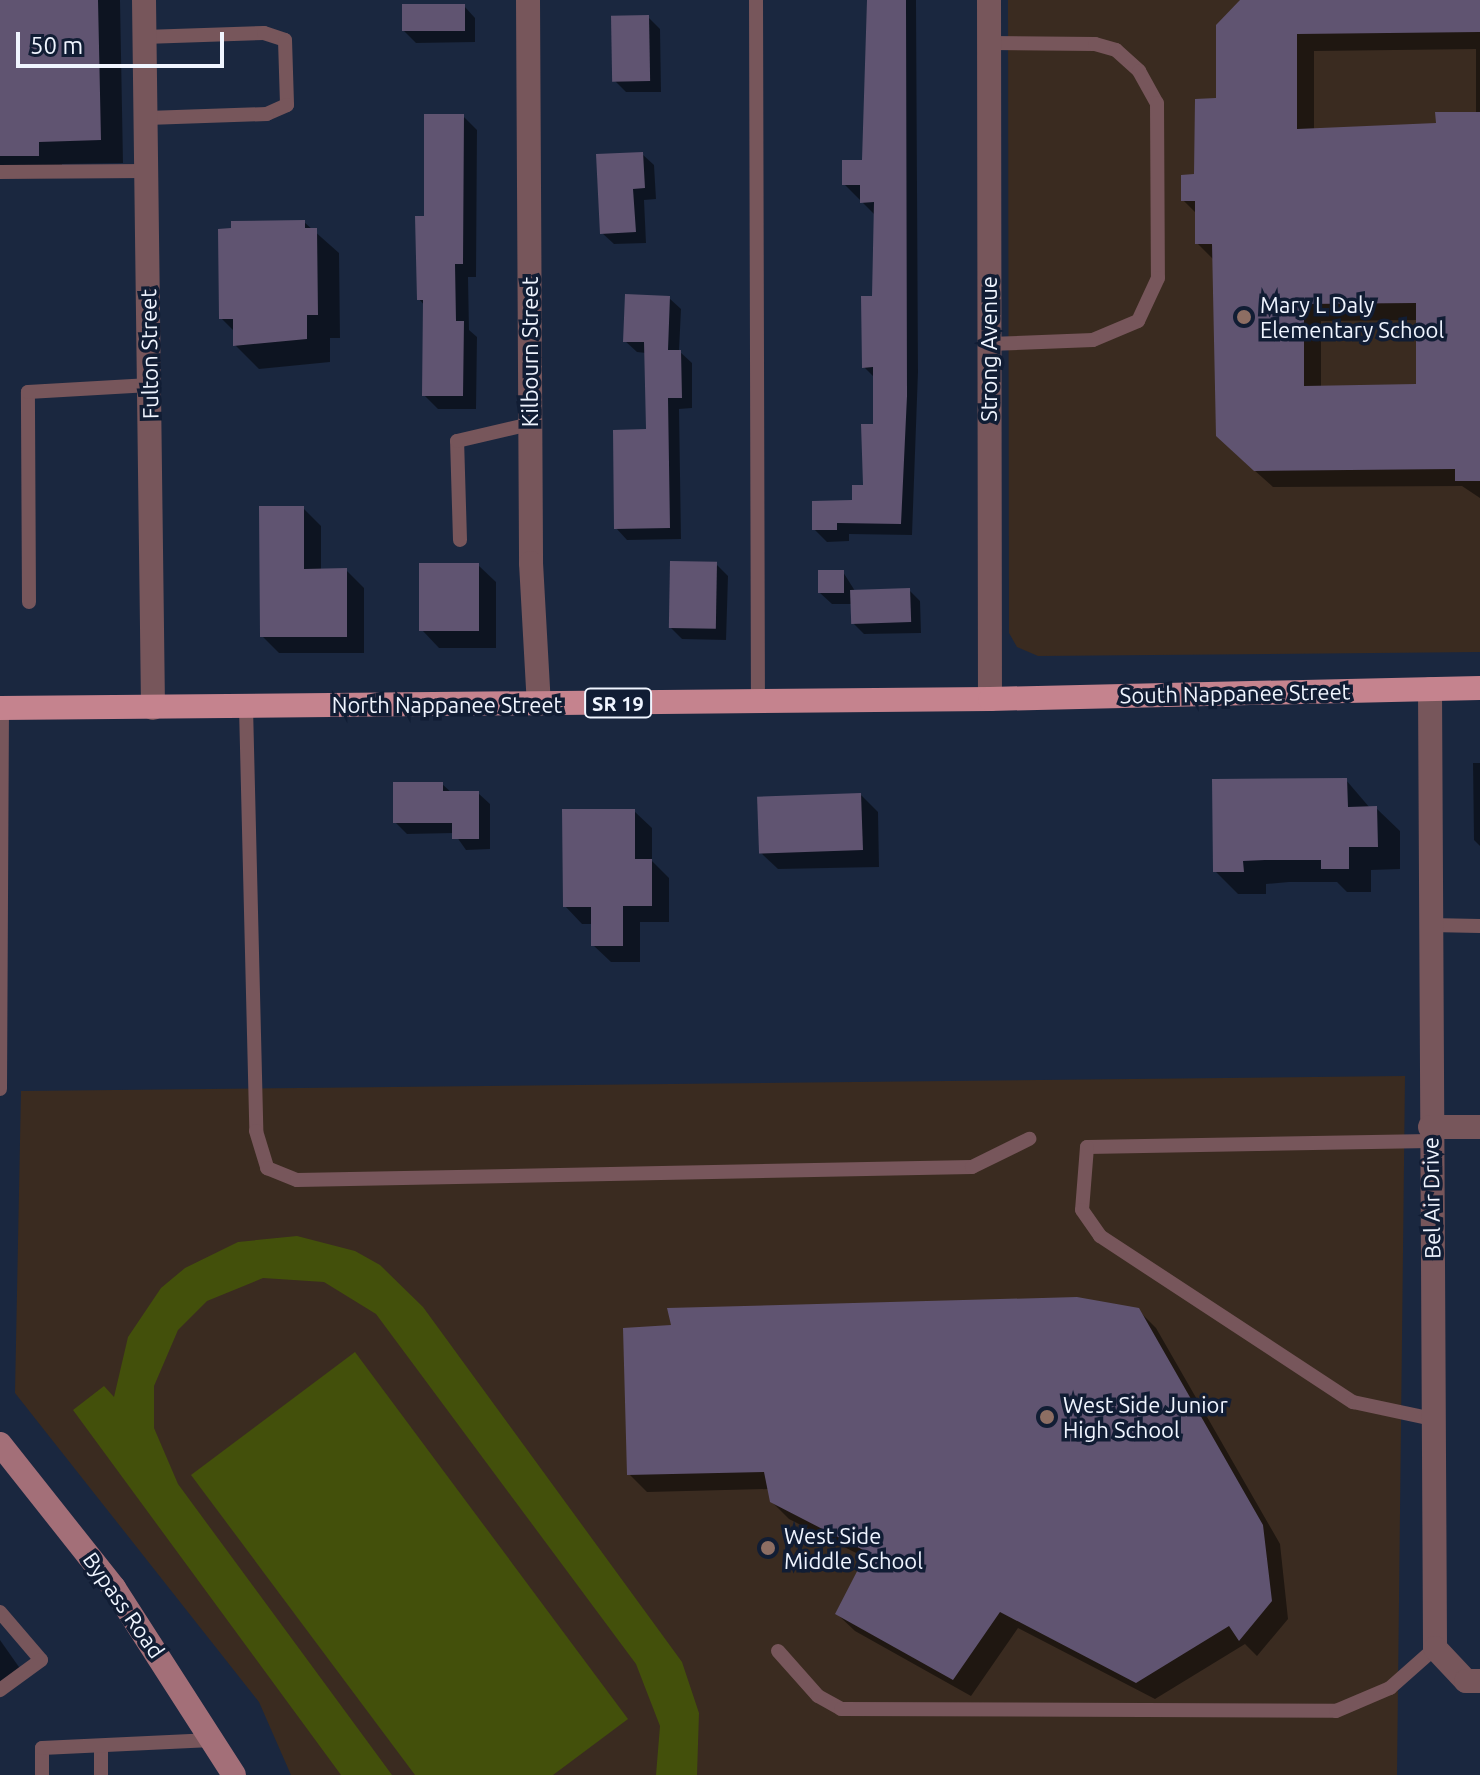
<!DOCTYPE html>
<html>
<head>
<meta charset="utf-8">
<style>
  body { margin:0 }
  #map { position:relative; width:1480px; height:1775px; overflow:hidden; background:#1a273f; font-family:Ubuntu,sans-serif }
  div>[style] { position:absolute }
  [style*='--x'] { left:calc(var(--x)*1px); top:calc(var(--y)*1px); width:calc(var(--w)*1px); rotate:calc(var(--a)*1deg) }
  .education>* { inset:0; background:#3a2b20 }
  .green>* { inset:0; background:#43500b }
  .shadow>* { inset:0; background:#0007 }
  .building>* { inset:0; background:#605471; transform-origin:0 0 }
  .lane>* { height:14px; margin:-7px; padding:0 7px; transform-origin:7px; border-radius:7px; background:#77565b }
  .street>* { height:24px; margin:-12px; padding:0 12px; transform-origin:12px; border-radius:12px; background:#77565b }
  .secondary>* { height:24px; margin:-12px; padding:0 12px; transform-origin:12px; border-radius:12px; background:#a36f78 }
  .primary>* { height:24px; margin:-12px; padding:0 12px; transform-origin:12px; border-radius:12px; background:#c5838e }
  .dots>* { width:22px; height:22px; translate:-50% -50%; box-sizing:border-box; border:4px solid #111d34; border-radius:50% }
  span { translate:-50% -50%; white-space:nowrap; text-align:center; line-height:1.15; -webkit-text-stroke:7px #111d34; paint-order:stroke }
  .shield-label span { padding:2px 6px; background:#111d34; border:2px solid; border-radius:6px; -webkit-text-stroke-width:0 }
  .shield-label { font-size:20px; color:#f0f5ff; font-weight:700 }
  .poi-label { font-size:22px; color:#f0f5ff }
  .left { translate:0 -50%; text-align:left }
  .street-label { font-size:22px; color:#f0f5ff }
  .scale { position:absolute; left:16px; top:32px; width:208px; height:36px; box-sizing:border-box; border:4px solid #f0f5ff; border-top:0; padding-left:10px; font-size:24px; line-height:28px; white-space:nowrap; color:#f0f5ff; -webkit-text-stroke:6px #111d34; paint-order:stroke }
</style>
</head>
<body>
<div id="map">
  <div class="education">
    <i style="clip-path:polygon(1008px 0,1480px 0,1480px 652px,1038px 656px,1017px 647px,1009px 633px)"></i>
    <i style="clip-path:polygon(1405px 1076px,1397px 1775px,291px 1775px,259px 1702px,15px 1393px,21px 1091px)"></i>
  </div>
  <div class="green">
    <i style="clip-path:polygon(297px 1236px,355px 1251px,380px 1265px,423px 1307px,682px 1662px,699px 1713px,697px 1775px,656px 1775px,660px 1726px,636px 1664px,376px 1314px,324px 1282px,263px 1278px,207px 1301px,178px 1330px,154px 1386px,154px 1428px,178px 1484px,392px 1775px,341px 1775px,73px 1410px,104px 1386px,114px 1397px,128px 1337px,161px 1288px,185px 1268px,238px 1242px)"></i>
    <i style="clip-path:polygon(355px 1352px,628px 1719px,553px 1775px,415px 1775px,191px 1475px)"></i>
  </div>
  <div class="shadow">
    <i style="clip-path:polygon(0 0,120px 0,123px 163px,62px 164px,62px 178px,0 179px)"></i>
    <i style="clip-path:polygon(868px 0,916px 0,918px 372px,912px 535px,849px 534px,849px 541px,827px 542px,814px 529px,854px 502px,865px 487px,875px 426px,875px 378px,864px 367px,874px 298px,874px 214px,844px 184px,864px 162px)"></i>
    <i style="clip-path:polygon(evenodd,1242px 0,1480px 0,1480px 498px,1462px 486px,1273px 487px,1236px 454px,1214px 260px,1197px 243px,1197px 214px,1183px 200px,1196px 176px,1242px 0,1476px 49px,1476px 114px,1438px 125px,1314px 130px,1314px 51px,1476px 49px,1242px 0,1418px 320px,1418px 386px,1321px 388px,1321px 321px,1418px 320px)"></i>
    <i style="clip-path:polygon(464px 6px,475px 18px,475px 42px,416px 43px,404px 31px)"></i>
    <i style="clip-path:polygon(648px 17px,660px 29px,661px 92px,626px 92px,615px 81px)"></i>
    <i style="clip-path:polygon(463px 116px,477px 130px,476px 277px,468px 277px,469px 330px,477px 337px,476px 409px,438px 409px,424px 395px,425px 306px,419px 299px,426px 218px)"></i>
    <i style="clip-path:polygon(642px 154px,654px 165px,656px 199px,644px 200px,646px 243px,614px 244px,602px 233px)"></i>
    <i style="clip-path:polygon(304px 222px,339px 253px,340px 338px,330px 338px,330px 362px,259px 369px,235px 345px,235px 332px,221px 318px,233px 230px)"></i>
    <i style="clip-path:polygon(669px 298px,681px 309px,679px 351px,692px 363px,692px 408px,679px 409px,681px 539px,627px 540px,616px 528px,648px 431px,646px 353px,637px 352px,625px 341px)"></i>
    <i style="clip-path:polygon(303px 508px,321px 526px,321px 570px,346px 570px,364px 588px,364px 653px,279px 653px,262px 636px)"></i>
    <i style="clip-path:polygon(716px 564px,728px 576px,726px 640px,682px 639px,671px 628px)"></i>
    <i style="clip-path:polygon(478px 565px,496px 582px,496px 648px,439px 648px,422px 630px)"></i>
    <i style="clip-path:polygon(843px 572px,855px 591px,909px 590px,920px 601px,921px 633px,864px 634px,853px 623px,852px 604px,832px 604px,820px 593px)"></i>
    <i style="clip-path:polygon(1473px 763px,1480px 763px,1480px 846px,1474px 840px)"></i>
    <i style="clip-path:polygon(1346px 780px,1370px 808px,1376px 808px,1400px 831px,1400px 869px,1371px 870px,1371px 892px,1347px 892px,1337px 882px,1289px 882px,1266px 884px,1266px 894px,1238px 894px,1215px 871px)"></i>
    <i style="clip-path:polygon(442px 784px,452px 793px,478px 793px,490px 804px,490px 849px,466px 850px,454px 833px,407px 834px,395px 822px)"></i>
    <i style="clip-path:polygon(861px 795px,878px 812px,879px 867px,778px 869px,760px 852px)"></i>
    <i style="clip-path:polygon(634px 811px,652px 828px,652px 861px,669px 878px,669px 922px,640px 922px,640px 962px,611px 962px,593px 945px,593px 924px,582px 924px,565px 906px)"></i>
    <i style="clip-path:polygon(1138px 1310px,1156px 1328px,1280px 1544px,1288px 1619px,1257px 1656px,1245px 1644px,1155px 1699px,1018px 1628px,971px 1696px,855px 1631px,837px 1614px,866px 1558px,789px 1519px,771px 1501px,769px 1489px,647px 1492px,629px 1474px)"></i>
    <i style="clip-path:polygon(0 1640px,26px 1677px,0 1695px)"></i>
  </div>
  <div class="building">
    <i style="clip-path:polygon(0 0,98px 0,101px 140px,39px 142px,39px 156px,0 156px)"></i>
    <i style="clip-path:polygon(867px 0,906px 0,907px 396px,901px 524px,837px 523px,837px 530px,812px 530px,812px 501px,852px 500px,852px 485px,863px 485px,861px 424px,873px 424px,873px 367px,862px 368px,861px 296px,872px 296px,874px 202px,860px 203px,860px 185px,842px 185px,842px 160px,862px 160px)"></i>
    <i style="clip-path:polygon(evenodd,1240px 0,1480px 0,1480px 32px,1297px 34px,1297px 129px,1436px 123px,1435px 112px,1480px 112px,1480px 481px,1455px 481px,1455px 469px,1254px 471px,1216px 436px,1212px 244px,1195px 244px,1195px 201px,1181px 201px,1181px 175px,1194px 174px,1195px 99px,1216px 98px,1216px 25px,1240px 0,1416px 303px,1416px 384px,1304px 386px,1304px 304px,1416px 303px)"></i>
    <i style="left:465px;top:4px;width:27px;height:63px;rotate:90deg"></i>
    <i style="left:649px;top:15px;width:66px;height:38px;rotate:89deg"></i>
    <i style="clip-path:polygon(424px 114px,464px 114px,463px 264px,455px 264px,456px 321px,464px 321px,463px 396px,422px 396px,423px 300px,417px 300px,415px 216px,424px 216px)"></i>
    <i style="clip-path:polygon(643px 152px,645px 188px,633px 189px,636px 232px,600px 234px,596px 154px)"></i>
    <i style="clip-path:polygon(305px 220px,305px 228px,317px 228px,318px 315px,307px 315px,307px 339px,233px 346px,233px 319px,219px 319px,218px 229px,231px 228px,231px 221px)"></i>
    <i style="clip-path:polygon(625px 294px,670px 296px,668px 350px,681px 350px,682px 398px,668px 398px,670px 528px,614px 529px,613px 430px,646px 429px,644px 342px,623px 342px)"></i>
    <i style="clip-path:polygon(259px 506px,304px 506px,304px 569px,347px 568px,347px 637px,260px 637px)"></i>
    <i style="left:670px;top:561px;width:47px;height:67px;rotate:1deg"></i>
    <i style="left:419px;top:563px;width:60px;height:68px"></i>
    <i style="left:818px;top:570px;width:26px;height:23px"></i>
    <i style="left:910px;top:588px;width:34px;height:60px;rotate:88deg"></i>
    <i style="clip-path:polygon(1347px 778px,1348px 807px,1377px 806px,1378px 847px,1349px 847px,1349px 869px,1321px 869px,1321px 860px,1265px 860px,1243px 861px,1244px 872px,1213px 872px,1212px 779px)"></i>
    <i style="clip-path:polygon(393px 782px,443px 782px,443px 791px,479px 791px,479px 839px,452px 839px,452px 823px,393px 823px)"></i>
    <i style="left:861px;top:793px;width:57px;height:104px;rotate:88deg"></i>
    <i style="clip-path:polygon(562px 809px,635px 809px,635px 859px,652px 859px,652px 906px,623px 906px,623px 946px,591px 946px,591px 907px,563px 907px)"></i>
    <i style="clip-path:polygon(1077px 1297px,1139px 1308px,1263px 1525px,1272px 1601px,1239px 1641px,1229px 1626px,1136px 1683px,1000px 1612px,953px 1680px,835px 1614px,867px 1552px,770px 1502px,764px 1472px,627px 1475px,623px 1328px,671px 1325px,667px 1308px)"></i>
  </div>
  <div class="lane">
    <i style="--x:756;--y:0;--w:701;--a:89.84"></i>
    <i style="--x:144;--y:37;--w:120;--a:-1.9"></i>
    <i style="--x:264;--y:33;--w:22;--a:18"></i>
    <i style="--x:285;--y:40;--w:65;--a:88.2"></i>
    <i style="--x:287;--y:105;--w:22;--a:156"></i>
    <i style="--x:267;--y:114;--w:120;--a:178.1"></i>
    <i style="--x:989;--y:43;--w:106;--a:0.5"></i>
    <i style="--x:1095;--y:44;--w:22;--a:16"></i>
    <i style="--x:1116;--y:50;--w:31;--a:42"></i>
    <i style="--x:1139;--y:71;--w:37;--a:61"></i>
    <i style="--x:1157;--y:103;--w:175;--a:89.7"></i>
    <i style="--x:1158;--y:278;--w:47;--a:114.9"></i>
    <i style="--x:1138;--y:321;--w:49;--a:157.1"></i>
    <i style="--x:1093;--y:340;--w:104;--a:177.8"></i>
    <i style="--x:0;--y:172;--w:146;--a:-0.4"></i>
    <i style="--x:460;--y:540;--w:99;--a:-91.7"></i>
    <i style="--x:457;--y:441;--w:75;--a:-13.1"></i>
    <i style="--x:29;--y:602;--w:210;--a:-90.3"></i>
    <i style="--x:28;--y:392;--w:122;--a:-3.3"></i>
    <i style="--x:246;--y:707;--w:424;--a:88.6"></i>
    <i style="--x:256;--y:1131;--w:39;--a:73"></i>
    <i style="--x:267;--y:1168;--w:32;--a:22"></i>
    <i style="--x:297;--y:1180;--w:675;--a:-1.1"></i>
    <i style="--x:972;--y:1167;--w:64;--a:-26.2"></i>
    <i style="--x:1430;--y:925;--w:50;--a:1.1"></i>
    <i style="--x:0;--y:1089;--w:381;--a:-89.7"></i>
    <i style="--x:1430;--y:1141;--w:343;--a:179"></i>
    <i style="--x:1087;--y:1147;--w:63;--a:94.5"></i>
    <i style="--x:1082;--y:1210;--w:32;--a:55"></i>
    <i style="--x:1100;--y:1236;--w:303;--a:33.3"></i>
    <i style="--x:1353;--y:1402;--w:82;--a:12"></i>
    <i style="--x:0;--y:1612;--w:63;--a:49.5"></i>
    <i style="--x:41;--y:1660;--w:51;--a:143.8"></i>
    <i style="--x:778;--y:1651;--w:60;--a:48.4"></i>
    <i style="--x:818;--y:1696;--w:26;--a:29"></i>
    <i style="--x:841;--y:1709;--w:495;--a:0.2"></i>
    <i style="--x:1336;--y:1711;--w:59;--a:-23.1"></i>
    <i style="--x:1390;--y:1688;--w:60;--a:-41.6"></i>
    <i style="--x:101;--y:1747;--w:28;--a:90"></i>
    <i style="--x:42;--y:1775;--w:27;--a:-90"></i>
    <i style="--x:42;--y:1748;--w:170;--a:-2.7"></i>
  </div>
  <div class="street">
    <i style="--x:144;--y:0;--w:708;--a:89.27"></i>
    <i style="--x:528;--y:0;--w:563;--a:89.69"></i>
    <i style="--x:531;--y:563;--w:141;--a:86.8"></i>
    <i style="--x:989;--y:0;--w:699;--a:89.92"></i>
    <i style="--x:1430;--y:689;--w:959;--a:89.7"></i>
    <i style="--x:1435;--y:1648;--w:45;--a:46.8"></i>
    <i style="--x:1466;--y:1681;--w:14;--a:0"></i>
    <i style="--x:1430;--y:1127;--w:50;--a:0"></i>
  </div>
  <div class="secondary">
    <i style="--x:0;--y:1444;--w:184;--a:51.6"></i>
    <i style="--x:114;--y:1588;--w:222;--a:57.3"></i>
  </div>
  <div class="primary">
    <i style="--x:0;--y:708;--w:990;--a:-0.52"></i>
    <i style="--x:990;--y:699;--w:490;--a:-1.3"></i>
  </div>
  <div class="dots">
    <i style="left:1244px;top:317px;background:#8d6e63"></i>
    <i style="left:1047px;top:1417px;background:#8d6e63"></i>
    <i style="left:768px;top:1548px;background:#8d6e63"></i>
  </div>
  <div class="shield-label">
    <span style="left:618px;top:703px">SR 19</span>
  </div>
  <div class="poi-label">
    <span class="left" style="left:1260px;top:317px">Mary L Daly<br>Elementary School</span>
    <span class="left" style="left:1063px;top:1417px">West Side Junior<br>High School</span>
    <span class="left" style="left:784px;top:1548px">West Side<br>Middle School</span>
  </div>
  <div class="street-label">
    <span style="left:989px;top:349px;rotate:-90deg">Strong Avenue</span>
    <span style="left:530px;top:352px;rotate:-90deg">Kilbourn Street</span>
    <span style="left:149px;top:354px;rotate:-91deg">Fulton Street</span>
    <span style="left:1235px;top:693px;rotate:-1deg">South Nappanee Street</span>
    <span style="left:447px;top:705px">North Nappanee Street</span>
    <span style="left:1431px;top:1198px;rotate:-91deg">Bel Air Drive</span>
    <span style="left:124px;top:1605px;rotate:55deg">Bypass Road</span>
  </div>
  <div class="scale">50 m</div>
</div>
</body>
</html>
